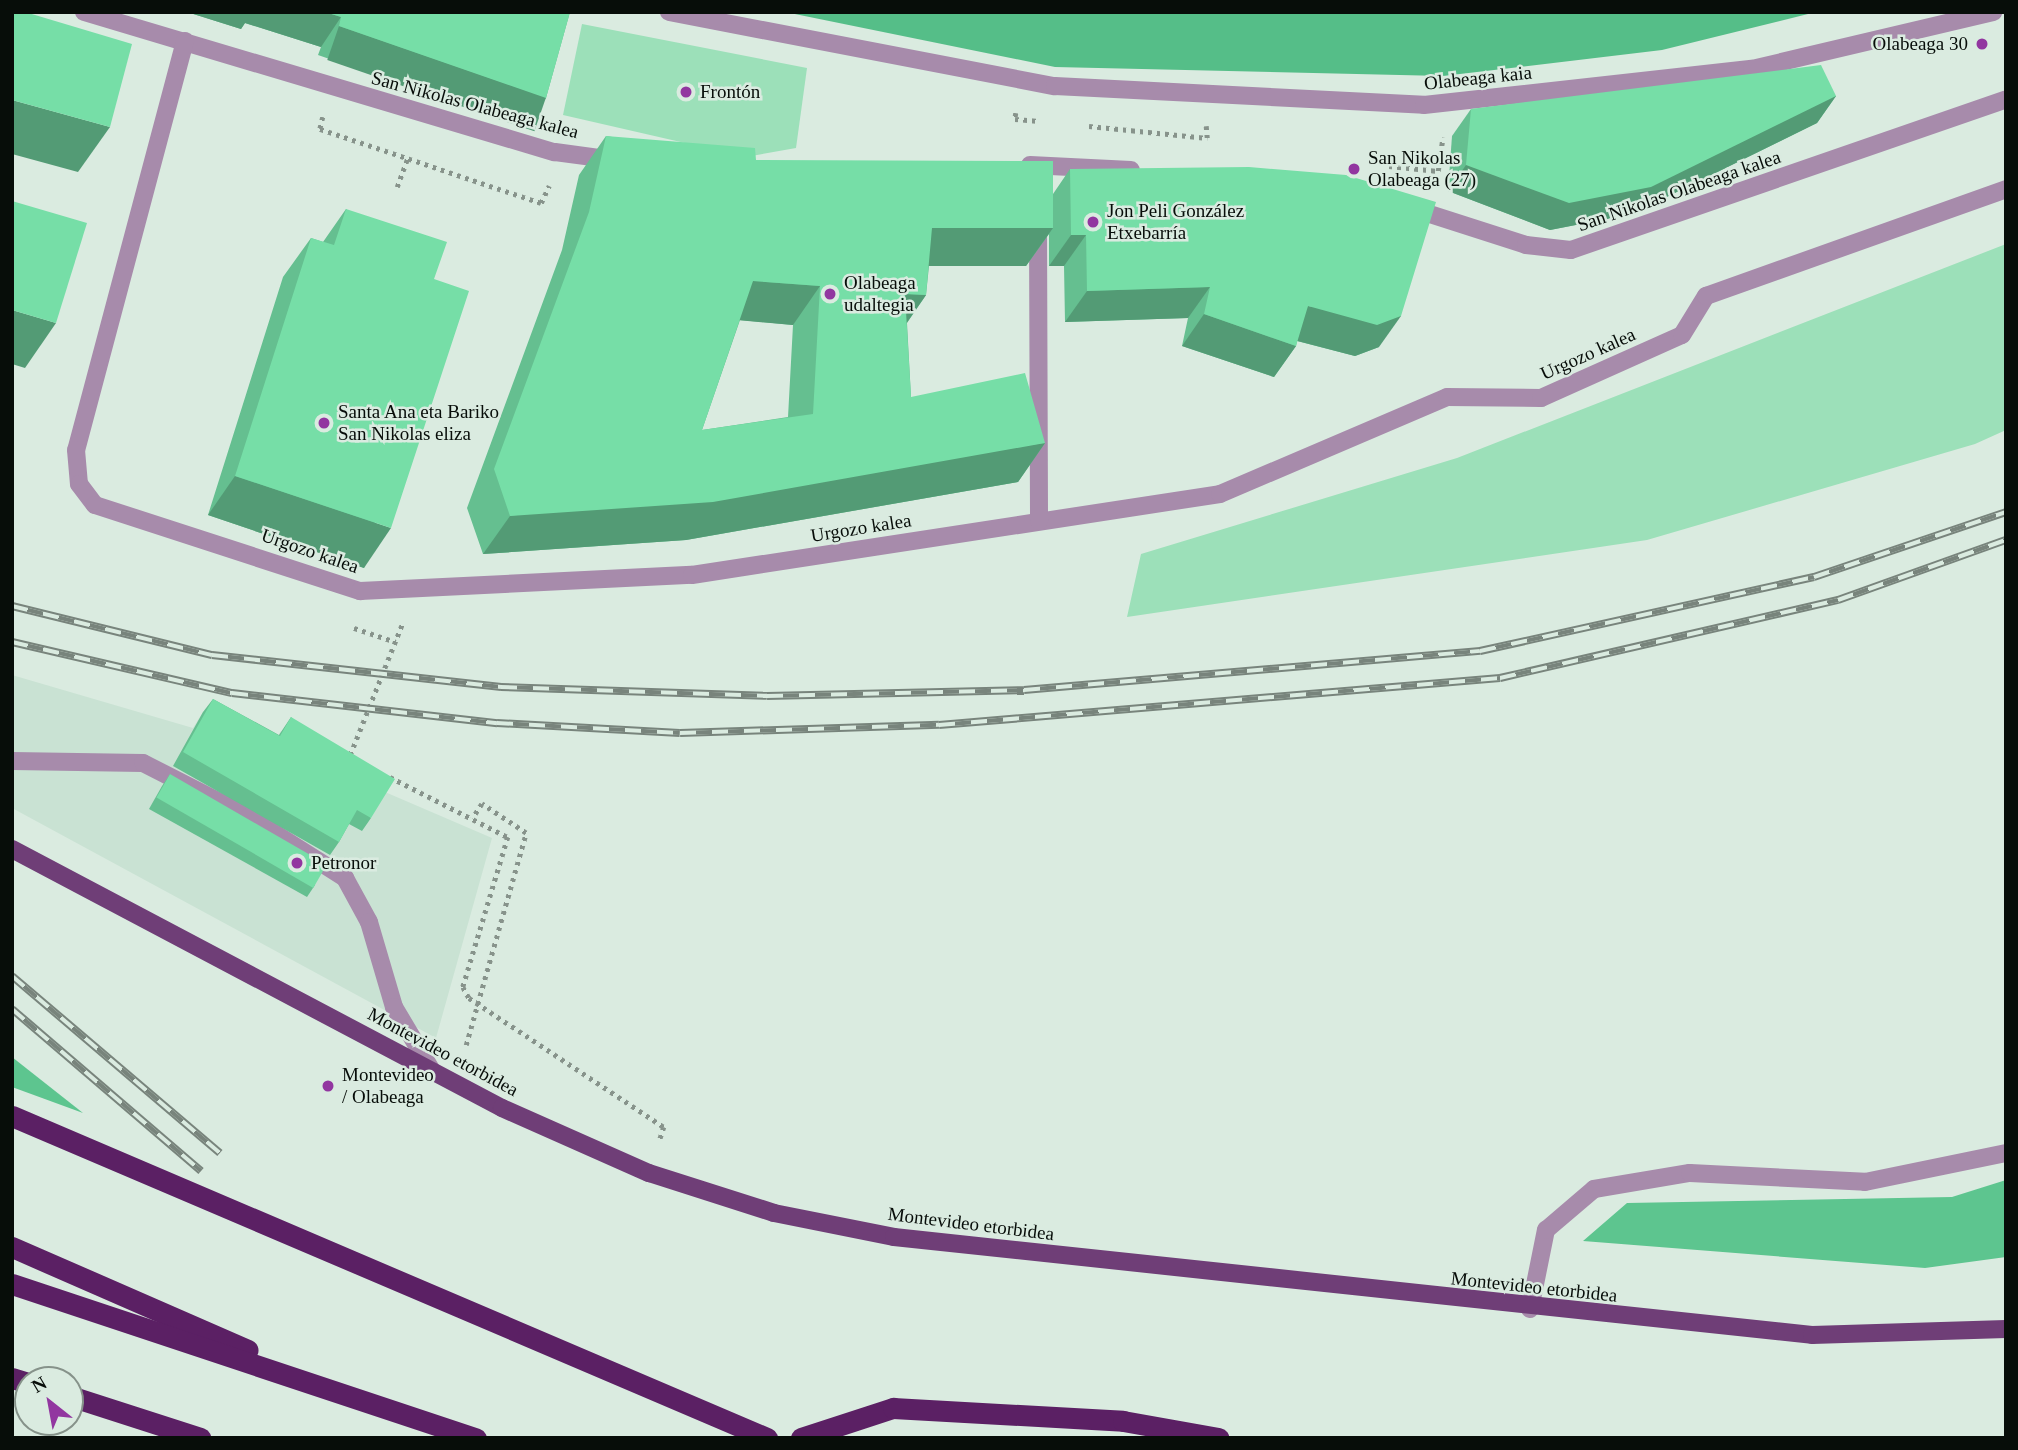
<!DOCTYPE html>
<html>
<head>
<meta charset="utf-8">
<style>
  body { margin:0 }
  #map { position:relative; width:2018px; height:1450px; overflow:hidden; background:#daebe0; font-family:"Times New Roman",serif }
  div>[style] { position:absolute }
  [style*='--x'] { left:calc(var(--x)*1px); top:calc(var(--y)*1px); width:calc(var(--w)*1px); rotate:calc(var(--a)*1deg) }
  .built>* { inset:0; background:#c9e2d3 }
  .green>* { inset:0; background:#9ce0b9 }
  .forest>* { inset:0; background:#5dc58f }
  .water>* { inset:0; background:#55be88 }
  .path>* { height:4.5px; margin-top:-2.25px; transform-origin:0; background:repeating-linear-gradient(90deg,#87938b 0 3.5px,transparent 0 8.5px) }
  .lane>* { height:18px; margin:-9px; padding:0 9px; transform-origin:9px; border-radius:9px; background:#a78bab }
  .street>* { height:18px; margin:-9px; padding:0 9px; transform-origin:9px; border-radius:9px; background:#a78bab }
  .primary>* { height:18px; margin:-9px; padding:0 9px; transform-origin:9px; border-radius:9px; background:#6f3e77 }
  .highway>* { height:21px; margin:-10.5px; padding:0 10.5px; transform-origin:10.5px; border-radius:10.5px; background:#5b2064 }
  .rail>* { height:8px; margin-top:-4px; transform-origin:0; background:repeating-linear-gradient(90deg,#daebe0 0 16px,#78847c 0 32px); box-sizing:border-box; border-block:2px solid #78847c }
  .wall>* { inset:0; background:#65bf90 }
  .shaded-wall>* { inset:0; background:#539b75; transform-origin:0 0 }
  .building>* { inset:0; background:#76dea7; transform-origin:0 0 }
  .dots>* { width:19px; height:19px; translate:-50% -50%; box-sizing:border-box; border:4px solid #daebe0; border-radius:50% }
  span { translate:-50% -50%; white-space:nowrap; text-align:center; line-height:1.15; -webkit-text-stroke:5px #daebe0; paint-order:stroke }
  .poi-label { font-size:19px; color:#070d09 }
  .right { translate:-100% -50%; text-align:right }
  .left { translate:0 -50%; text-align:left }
  .street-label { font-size:19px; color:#070d09 }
  .frame { position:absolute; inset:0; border:14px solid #070d09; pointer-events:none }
  .north { position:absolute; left:14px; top:1366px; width:70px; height:70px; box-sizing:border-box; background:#daebe0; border:2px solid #86928a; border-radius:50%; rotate:329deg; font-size:19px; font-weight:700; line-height:28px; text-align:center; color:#070d09 }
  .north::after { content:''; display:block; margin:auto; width:24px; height:32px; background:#9236a0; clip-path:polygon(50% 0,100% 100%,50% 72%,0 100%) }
</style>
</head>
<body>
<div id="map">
  <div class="built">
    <i style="clip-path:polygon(12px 675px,193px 728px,203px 712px,270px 749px,281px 731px,385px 792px,492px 838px,436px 1038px,12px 808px)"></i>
  </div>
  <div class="green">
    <i style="clip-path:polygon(582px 24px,807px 68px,796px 148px,746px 157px,563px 115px)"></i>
    <i style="clip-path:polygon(2006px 244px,2006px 430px,1975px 444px,1647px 540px,1127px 617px,1141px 554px,1457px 458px)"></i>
  </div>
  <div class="forest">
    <i style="clip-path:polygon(12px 1057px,83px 1113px,12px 1087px)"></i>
    <i style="clip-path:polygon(2006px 1180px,2006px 1257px,1925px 1268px,1583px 1241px,1627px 1203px,1952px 1197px)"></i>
  </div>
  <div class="water">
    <i style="clip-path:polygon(785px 12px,1816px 12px,1662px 50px,1443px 76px,1055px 67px)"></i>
  </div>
  <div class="path">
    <i style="--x:1016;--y:113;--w:6;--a:99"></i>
    <i style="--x:1015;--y:119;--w:24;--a:5"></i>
    <i style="--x:323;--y:117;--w:12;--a:104"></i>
    <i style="--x:320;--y:129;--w:233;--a:18.5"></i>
    <i style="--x:541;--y:203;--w:19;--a:-65"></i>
    <i style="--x:1089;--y:126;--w:119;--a:5.8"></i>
    <i style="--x:1207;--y:138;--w:12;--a:-95"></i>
    <i style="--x:1389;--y:166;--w:49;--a:5.8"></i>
    <i style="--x:1438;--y:171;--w:34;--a:-82"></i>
    <i style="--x:397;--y:187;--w:33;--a:-70"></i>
    <i style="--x:354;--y:628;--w:44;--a:18.4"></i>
    <i style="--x:350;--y:755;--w:141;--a:-68.3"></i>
    <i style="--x:390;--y:777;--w:132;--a:27"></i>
    <i style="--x:508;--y:837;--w:157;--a:106.7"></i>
    <i style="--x:463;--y:987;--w:13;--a:61"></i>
    <i style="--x:469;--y:998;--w:234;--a:33.5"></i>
    <i style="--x:664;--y:1127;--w:16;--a:108"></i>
    <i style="--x:466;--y:1045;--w:220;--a:-74.2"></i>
    <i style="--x:526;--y:833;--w:53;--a:-146.6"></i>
    <i style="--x:482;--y:804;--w:17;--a:123"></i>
  </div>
  <div class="lane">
    <i style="--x:12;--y:761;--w:131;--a:0.9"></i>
    <i style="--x:143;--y:763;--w:119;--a:27"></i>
    <i style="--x:249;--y:817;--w:114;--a:32.4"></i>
    <i style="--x:345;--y:878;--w:50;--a:61.4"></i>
    <i style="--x:369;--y:922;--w:89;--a:73.6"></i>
    <i style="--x:394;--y:1007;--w:74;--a:59.3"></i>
    <i style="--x:1530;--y:1309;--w:81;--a:-78.6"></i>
    <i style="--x:1546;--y:1230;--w:63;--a:-40.5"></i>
    <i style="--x:1594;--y:1189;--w:97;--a:-9.5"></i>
    <i style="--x:1690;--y:1173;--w:175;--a:2.9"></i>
    <i style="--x:1865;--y:1182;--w:144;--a:-11.6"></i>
  </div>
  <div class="street">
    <i style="--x:84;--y:12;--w:491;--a:16.6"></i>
    <i style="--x:555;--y:152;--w:61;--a:7.6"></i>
    <i style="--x:669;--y:12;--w:393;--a:10.9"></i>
    <i style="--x:1055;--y:86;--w:369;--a:2.9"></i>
    <i style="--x:1424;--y:105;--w:330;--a:-6.3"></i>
    <i style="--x:1752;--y:69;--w:248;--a:-13.3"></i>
    <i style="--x:185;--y:41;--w:423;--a:104.9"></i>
    <i style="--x:76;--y:450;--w:34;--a:85"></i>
    <i style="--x:79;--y:484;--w:26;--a:53"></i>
    <i style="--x:95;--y:505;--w:279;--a:18"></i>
    <i style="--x:360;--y:591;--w:332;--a:-2.8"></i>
    <i style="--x:692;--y:575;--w:534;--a:-8.72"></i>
    <i style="--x:1220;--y:494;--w:247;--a:-23.1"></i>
    <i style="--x:1447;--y:397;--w:94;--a:0.6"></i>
    <i style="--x:1541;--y:398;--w:154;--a:-24.1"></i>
    <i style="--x:1682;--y:335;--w:46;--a:-58.4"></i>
    <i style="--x:1706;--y:296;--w:319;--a:-19.6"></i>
    <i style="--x:1030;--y:165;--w:101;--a:2.8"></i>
    <i style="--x:1411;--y:208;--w:121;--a:17.8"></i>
    <i style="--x:1526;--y:245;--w:45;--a:6.3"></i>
    <i style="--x:1571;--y:250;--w:460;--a:-19.1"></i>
    <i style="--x:1038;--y:227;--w:294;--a:89.8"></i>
  </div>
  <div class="primary">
    <i style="--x:12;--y:849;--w:554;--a:27.86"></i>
    <i style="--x:502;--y:1108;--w:161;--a:23.9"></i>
    <i style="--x:649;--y:1173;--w:131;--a:17.7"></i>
    <i style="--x:774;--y:1213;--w:122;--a:11.3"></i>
    <i style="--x:894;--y:1237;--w:923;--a:6.09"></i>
    <i style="--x:1812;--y:1335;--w:194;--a:-1.8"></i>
  </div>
  <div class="highway">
    <i style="--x:12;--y:1116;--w:821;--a:23.1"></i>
    <i style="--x:12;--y:1247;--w:257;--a:23.6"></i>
    <i style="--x:12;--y:1284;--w:489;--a:18.4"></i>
    <i style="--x:12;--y:1378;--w:17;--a:17"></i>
    <i style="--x:70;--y:1396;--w:137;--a:17.9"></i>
    <i style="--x:801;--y:1438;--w:97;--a:-18.1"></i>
    <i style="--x:893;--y:1408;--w:230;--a:3.2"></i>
    <i style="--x:1123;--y:1421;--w:97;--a:10.1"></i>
  </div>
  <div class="rail">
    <i style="--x:12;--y:606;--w:206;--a:13.8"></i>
    <i style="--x:212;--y:655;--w:291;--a:6.3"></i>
    <i style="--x:501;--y:687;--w:266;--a:1.9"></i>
    <i style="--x:767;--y:696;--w:257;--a:-1.3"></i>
    <i style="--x:1024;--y:690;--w:458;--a:-4.9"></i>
    <i style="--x:1480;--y:651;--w:342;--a:-12.5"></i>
    <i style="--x:1814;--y:577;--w:203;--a:-18.7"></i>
    <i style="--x:12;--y:642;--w:226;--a:13.1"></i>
    <i style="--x:232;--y:693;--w:267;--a:6.5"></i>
    <i style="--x:497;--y:723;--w:183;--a:3.1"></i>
    <i style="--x:680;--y:733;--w:259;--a:-1.8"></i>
    <i style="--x:939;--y:725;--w:563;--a:-4.79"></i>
    <i style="--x:1500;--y:678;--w:347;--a:-13"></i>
    <i style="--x:1838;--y:600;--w:178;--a:-19.7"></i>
    <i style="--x:12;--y:976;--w:273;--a:40.4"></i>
    <i style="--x:12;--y:1009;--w:249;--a:40.6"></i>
  </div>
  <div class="wall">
    <i style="clip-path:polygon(187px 12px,570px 12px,546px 98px,526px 127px,318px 55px,321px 47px,245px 23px,241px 29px)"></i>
    <i style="clip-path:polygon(1836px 96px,1817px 123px,1632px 214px,1550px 230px,1448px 191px,1452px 136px,1471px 109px)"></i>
    <i style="clip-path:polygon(evenodd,606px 136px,756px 160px,1053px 194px,1070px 169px,1379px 347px,1355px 356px,1297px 341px,1296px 346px,1274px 377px,1182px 346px,1188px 318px,1065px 322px,1064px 266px,1049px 266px,1049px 234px,1026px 266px,929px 266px,926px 295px,907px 323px,911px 397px,1045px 443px,1018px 482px,686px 540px,483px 554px,467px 508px,562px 250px,579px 175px,606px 136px,740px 320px,793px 325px,788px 417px,702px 430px,740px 320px)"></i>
    <i style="clip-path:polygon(346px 209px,434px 279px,364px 568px,208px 515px,283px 277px,311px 238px,323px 242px)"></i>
    <i style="clip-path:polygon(213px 699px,279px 735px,291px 717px,371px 818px,362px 831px,349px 824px,339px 842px,330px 855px,173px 766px,203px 712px)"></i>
    <i style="clip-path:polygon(170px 774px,315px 885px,307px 897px,149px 809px,162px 786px)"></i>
  </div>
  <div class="shaded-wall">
    <i style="clip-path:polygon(187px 12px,325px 12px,341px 17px,321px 47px,245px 23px,241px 29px)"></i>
    <i style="left:339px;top:26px;width:219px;height:36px;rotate:19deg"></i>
    <i style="clip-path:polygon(1836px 96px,1817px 123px,1632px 214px,1550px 230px,1448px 191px,1466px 165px)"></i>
    <i style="clip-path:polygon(12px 100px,110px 127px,78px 172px,12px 154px)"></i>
    <i style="clip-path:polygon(932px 228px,1053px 228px,1026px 266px,905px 266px)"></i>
    <i style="clip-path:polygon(1071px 235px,1086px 235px,1064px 266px,1049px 266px)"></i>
    <i style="clip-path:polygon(753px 281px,820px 286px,793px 325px,726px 319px)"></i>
    <i style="clip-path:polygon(1210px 287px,1188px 318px,1065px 322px,1087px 291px)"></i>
    <i style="clip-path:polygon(905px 294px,926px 295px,899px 334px)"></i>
    <i style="clip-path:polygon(1308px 306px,1401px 316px,1379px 347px,1355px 356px,1286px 338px)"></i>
    <i style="clip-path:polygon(12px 310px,56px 323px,25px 368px,12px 364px)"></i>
    <i style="clip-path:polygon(1204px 314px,1296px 346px,1274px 377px,1182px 346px)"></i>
    <i style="clip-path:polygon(1045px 443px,1018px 482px,686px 540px,483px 554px,510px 516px)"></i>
    <i style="clip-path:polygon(235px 476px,391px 528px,364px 568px,208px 515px)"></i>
  </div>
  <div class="building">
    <i style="clip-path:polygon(12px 12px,25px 12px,132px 44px,110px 127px,12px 100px)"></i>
    <i style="clip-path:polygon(325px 12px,570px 12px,546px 98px,339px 26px,341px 17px)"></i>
    <i style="clip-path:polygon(1821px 65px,1836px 96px,1651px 187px,1569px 203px,1466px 165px,1471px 109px)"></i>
    <i style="clip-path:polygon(evenodd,606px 136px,755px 148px,756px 160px,1053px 161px,1053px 228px,932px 228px,926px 295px,905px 294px,911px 397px,1025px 373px,1045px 443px,713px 502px,510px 516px,494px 469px,589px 212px,606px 136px,753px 281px,820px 286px,813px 414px,702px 430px,753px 281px)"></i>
    <i style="clip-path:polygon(1249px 167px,1346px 175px,1436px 202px,1401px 316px,1377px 325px,1308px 306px,1296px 346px,1204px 314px,1210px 287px,1087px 291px,1086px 235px,1071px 235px,1070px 169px)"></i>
    <i style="clip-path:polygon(12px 201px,87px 223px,56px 323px,12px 310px)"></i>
    <i style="clip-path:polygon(346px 209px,447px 242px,434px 279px,469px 291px,391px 528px,235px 476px,311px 238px,334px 245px)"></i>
    <i style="clip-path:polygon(213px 699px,280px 736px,291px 717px,395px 779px,371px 818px,357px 810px,339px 842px,183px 752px)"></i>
    <i style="left:170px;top:774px;width:181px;height:27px;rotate:30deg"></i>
  </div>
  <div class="dots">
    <i style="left:1982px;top:44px;background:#9236a0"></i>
    <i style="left:686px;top:92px;background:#9236a0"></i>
    <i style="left:1354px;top:169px;background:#9236a0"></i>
    <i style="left:1093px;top:222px;background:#9236a0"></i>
    <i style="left:830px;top:294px;background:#9236a0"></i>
    <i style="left:324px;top:423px;background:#9236a0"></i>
    <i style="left:297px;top:863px;background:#9236a0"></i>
    <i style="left:328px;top:1086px;background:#9236a0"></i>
  </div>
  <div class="poi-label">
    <span class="right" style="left:1968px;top:44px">Olabeaga 30</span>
    <span class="left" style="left:700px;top:92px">Frontón</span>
    <span class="left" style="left:1368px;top:169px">San Nikolas<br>Olabeaga (27)</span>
    <span class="left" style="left:1107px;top:222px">Jon Peli González<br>Etxebarría</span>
    <span class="left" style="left:844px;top:294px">Olabeaga<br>udaltegia</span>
    <span class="left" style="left:338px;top:423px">Santa Ana eta Bariko<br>San Nikolas eliza</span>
    <span class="left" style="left:311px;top:863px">Petronor</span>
    <span class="left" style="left:342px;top:1086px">Montevideo<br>/ Olabeaga</span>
  </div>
  <div class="street-label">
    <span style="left:1478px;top:78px;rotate:-6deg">Olabeaga kaia</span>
    <span style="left:475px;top:105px;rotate:15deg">San Nikolas Olabeaga kalea</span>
    <span style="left:1679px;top:191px;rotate:-19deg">San Nikolas Olabeaga kalea</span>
    <span style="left:1588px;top:354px;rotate:-24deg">Urgozo kalea</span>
    <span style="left:861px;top:528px;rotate:-9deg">Urgozo kalea</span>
    <span style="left:310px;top:551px;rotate:19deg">Urgozo kalea</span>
    <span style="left:443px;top:1052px;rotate:28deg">Montevideo etorbidea</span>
    <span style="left:971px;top:1224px;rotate:7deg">Montevideo etorbidea</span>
    <span style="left:1534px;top:1287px;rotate:6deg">Montevideo etorbidea</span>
  </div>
  <div class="frame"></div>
  <div class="north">N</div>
</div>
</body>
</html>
